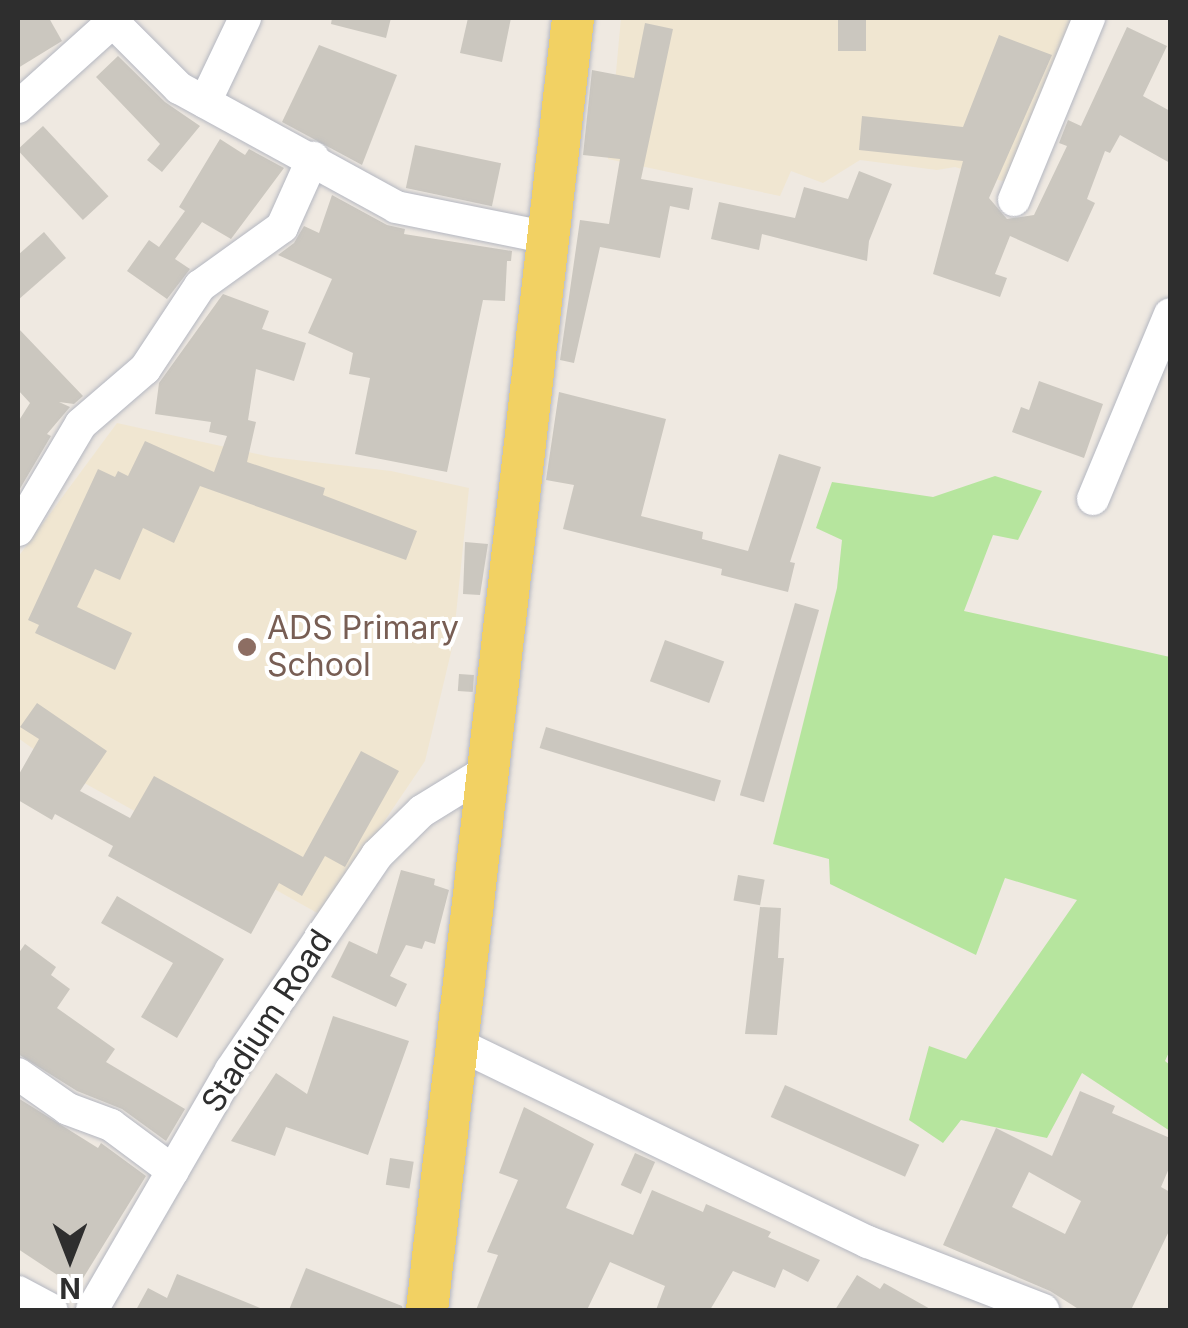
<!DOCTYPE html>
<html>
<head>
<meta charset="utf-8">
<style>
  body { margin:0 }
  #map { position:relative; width:1188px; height:1328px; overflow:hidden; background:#efe9e1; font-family:Inter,sans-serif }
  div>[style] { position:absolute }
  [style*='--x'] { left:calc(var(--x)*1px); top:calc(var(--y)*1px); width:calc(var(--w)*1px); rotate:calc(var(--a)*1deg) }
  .education>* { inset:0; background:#f0e6d1 }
  .green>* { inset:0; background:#b6e59e }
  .building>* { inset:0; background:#cbc7bf; transform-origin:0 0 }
  .roads { filter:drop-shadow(0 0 2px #b4b7c1) drop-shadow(0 0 2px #b4b7c1) }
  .minor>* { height:32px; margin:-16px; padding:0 16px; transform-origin:16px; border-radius:16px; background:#fff }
  .major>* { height:42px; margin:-21px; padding:0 21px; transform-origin:21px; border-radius:21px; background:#f2d163 }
  .dots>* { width:28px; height:28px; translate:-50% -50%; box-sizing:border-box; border:5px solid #fff; border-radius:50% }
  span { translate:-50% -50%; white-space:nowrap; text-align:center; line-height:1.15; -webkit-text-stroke:8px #fff; paint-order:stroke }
  .education-label { font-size:32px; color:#785e54 }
  .left { translate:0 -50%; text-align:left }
  .street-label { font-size:32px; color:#2e2e2e }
  .frame { position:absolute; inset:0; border:20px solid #2e2e2e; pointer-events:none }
  .north { position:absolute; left:20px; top:1208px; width:100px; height:100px; -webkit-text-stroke:8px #fff; paint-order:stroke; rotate:180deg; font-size:28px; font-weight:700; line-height:40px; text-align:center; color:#2e2e2e }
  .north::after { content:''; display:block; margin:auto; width:35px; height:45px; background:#2e2e2e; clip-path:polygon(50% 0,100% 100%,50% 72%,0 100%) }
</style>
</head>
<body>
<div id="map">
  <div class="education">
    <i style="clip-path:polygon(621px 18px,1099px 18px,1029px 189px,955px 167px,937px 170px,860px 160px,823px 183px,791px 171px,780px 196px,608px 159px)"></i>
    <i style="clip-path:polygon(117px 423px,271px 457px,391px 471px,469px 488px,453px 644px,425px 761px,321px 915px,70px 775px,18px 738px,18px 557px)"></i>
  </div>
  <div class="green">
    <i style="clip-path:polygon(995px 476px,1042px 491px,1018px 540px,993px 535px,964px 611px,1170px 657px,1170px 1050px,1165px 1061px,1170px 1065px,1170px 1131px,1082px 1073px,1047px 1138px,961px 1120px,943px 1143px,909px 1120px,929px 1046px,966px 1059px,1077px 900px,1005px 878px,976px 955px,830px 884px,829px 859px,773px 844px,837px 588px,842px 540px,816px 528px,832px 482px,933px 497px)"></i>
  </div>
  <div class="building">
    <i style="clip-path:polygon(18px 18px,49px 18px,62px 41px,18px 68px)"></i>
    <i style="clip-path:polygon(332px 18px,391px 18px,386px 38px,331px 24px)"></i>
    <i style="clip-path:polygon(468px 18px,511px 18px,502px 62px,460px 53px)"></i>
    <i style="left:838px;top:18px;width:28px;height:33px"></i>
    <i style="clip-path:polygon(645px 23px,673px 29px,641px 179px,693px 188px,689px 210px,670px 206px,660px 258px,600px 247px,574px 363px,560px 360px,580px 220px,609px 224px,620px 159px,583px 155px,592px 70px,634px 78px)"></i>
    <i style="clip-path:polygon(1127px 27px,1167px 46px,1143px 96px,1170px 111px,1170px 163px,1120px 135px,1110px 153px,1105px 151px,1087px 199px,1095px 203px,1068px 262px,1010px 236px,995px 274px,1007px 278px,1000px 297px,933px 274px,963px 161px,859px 150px,862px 116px,963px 127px,999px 35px,1052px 55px,989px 198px,1007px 219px,1034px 215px,1067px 146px,1059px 143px,1068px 120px,1081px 126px)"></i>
    <i style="clip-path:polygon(319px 45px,397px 75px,362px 165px,282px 122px)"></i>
    <i style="clip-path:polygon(118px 56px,165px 102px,200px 126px,162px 172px,147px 160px,160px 144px,96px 77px)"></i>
    <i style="left:43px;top:126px;width:96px;height:35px;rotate:47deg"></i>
    <i style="clip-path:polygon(220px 139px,245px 155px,249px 149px,284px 168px,231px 239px,202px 222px,175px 259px,190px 269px,167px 299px,127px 271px,149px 240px,159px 247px,185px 211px,179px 207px)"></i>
    <i style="left:415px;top:145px;width:88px;height:44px;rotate:12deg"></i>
    <i style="clip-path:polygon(859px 171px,892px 184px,869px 241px,867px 261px,762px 234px,759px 250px,711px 239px,719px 202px,795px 218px,804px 187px,848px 199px)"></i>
    <i style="clip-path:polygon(332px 195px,387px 225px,405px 229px,404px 234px,512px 251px,511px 261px,507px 261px,505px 301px,483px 300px,447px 472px,355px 454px,370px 378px,349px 374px,353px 353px,308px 333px,332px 279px,278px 255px,294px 243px,304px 226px,319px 233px)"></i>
    <i style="clip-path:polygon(44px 232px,66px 258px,18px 300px,18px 255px)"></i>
    <i style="clip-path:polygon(223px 294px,269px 311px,262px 329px,306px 343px,294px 381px,256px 369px,248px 420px,256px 422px,247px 462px,325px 488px,323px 495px,417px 531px,406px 560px,200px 486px,174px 543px,143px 528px,120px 580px,95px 569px,77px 607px,132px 633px,115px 670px,35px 633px,39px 625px,28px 620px,98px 469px,115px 477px,118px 471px,128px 476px,145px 441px,214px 472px,227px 436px,209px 432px,211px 422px,155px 414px,159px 383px)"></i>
    <i style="clip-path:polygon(18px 328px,83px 396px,74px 404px,59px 402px,70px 407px,47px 434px,51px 436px,18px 492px,18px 422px,30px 403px,18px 390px)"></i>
    <i style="clip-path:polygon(1039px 381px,1103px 404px,1084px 458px,1012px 432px,1021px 407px,1029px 410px)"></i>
    <i style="clip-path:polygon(559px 392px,666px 419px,641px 516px,703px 532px,702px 539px,748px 551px,779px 454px,821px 467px,790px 562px,795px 563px,788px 592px,721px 575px,722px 569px,563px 529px,574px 485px,546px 480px)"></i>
    <i style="clip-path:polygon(465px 542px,488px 544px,480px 595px,463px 594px)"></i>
    <i style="left:795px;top:603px;width:25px;height:200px;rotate:16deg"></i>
    <i style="left:665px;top:640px;width:63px;height:44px;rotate:20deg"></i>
    <i style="left:459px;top:674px;width:15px;height:17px;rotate:4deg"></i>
    <i style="clip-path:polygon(37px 703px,107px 751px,80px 791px,130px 818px,154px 776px,303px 857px,361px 751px,399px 771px,345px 867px,325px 856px,302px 896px,279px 883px,251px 934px,108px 856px,113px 846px,55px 814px,52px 820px,18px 800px,18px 776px,39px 739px,20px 727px)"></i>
    <i style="left:546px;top:727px;width:183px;height:22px;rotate:17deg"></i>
    <i style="clip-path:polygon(401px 870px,435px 879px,434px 885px,449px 890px,435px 944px,425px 941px,422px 949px,406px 945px,390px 976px,407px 984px,396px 1007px,331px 977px,349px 941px,377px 954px)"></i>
    <i style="left:738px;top:875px;width:27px;height:26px;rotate:10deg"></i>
    <i style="clip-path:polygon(117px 896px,224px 959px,177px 1038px,141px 1017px,173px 963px,101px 923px)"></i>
    <i style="clip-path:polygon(760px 907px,781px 908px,778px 958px,784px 958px,777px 1035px,745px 1034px)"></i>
    <i style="clip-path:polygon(25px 944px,56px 967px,51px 975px,70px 989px,57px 1008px,115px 1049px,106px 1062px,185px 1109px,166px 1141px,122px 1109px,77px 1091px,18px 1054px,18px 954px)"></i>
    <i style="clip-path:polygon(333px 1016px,409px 1041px,368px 1155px,286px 1127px,275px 1156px,231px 1141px,276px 1073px,307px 1094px)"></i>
    <i style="left:785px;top:1085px;width:147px;height:35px;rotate:24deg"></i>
    <i style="clip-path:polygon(evenodd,1080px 1091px,1115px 1106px,1112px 1113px,1170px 1138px,1170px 1166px,1161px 1187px,1170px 1192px,1170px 1229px,1131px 1310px,1080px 1310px,1050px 1291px,943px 1245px,996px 1128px,1052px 1156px,1080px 1091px,1029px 1172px,1081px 1201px,1065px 1234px,1012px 1207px,1029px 1172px)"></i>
    <i style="clip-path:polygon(18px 1098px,98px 1148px,101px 1143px,146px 1176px,77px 1288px,18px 1249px)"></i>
    <i style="clip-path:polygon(524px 1107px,594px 1144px,566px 1208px,633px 1235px,652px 1190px,703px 1212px,706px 1204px,771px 1232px,768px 1237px,820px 1260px,808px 1282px,783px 1269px,775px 1288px,733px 1271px,710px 1310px,656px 1310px,665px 1286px,610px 1262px,587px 1310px,476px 1310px,498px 1255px,487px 1252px,518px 1180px,499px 1173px)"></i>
    <i style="left:635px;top:1153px;width:22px;height:35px;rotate:24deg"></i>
    <i style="left:390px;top:1158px;width:24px;height:27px;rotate:9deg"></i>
    <i style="clip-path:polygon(306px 1268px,402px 1306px,403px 1310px,289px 1310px)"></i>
    <i style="clip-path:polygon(177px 1274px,265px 1310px,136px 1310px,148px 1288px,167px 1298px)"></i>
    <i style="clip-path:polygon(857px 1275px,880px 1289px,884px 1283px,932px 1310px,835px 1310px)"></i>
  </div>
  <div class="roads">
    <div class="minor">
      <i style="--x:205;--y:102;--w:93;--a:-64.5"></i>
      <i style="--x:18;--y:107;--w:122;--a:-42"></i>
      <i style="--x:109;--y:25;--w:10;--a:17"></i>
      <i style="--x:119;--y:28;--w:85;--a:45"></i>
      <i style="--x:179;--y:88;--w:247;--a:28.7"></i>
      <i style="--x:396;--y:207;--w:157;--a:11.4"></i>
      <i style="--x:1014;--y:200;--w:197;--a:-67.6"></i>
      <i style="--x:1093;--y:499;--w:200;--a:-67.4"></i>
      <i style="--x:18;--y:530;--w:123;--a:-59.3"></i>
      <i style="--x:81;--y:424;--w:84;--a:-40.7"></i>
      <i style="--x:145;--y:369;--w:100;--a:-56.5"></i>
      <i style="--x:200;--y:286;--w:101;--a:-35.7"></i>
      <i style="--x:282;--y:227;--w:76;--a:-65.8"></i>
      <i style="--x:458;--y:1044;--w:455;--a:25.8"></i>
      <i style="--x:868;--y:1242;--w:188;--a:21.2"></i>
      <i style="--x:18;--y:1074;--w:61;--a:35"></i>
      <i style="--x:68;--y:1109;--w:46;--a:20.4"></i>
      <i style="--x:111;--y:1125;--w:77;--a:36.6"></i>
      <i style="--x:18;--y:1292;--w:38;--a:28"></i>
      <i style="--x:92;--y:1310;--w:277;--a:-59.9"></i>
      <i style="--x:231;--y:1070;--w:260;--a:-55.8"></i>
      <i style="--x:377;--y:855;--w:63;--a:-44.4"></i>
      <i style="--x:422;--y:811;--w:76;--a:-31.6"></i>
    </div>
    <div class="major">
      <i style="--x:427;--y:1310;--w:1300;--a:-83.55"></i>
    </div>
  </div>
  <div class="dots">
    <i style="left:247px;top:647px;background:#8d6e63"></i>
  </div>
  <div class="education-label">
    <span class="left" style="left:267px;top:647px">ADS Primary<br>School</span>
  </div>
  <div class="street-label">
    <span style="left:267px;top:1021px;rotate:-57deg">Stadium Road</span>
  </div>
  <div class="frame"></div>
  <div class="north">N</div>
</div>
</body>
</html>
